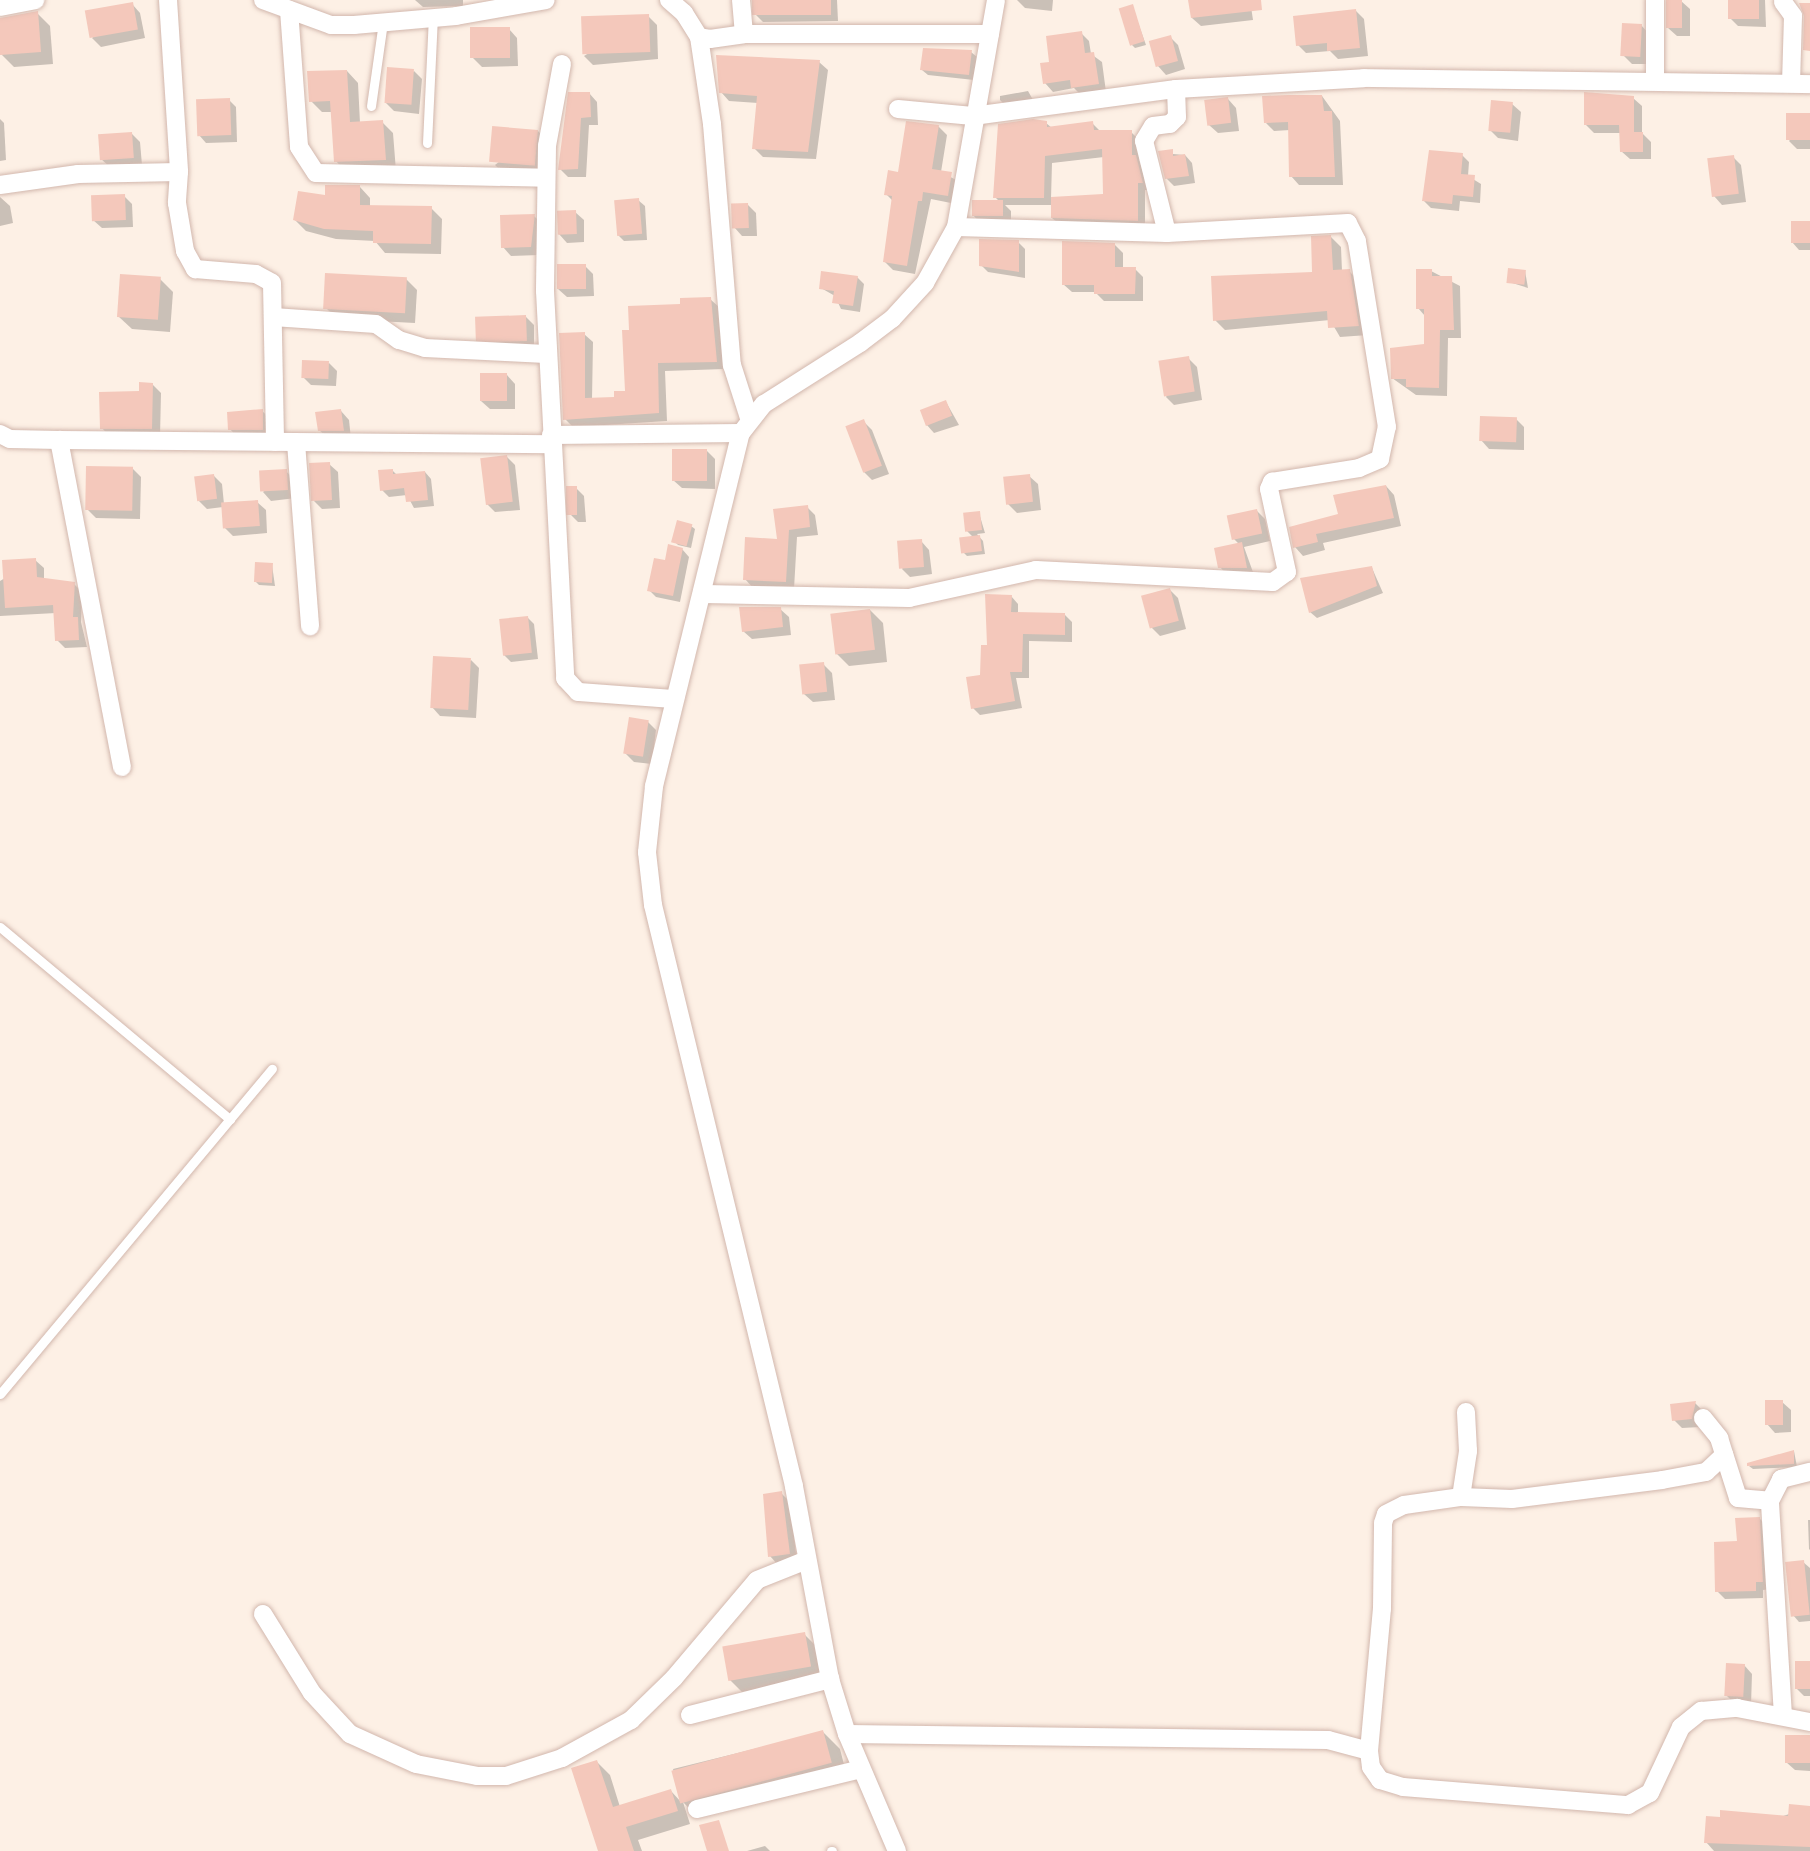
<!DOCTYPE html>
<html>
<head>
<meta charset="utf-8">
<style>
  body { margin:0 }
  #map { position:relative; width:1810px; height:1851px; overflow:hidden; background:#fdf0e5; font-family:Karla,sans-serif }
  div>[style] { position:absolute }
  [style*='--x'] { left:calc(var(--x)*1px); top:calc(var(--y)*1px); width:calc(var(--w)*1px); rotate:calc(var(--a)*1deg) }
  .shadow>* { inset:0; background:#0003 }
  .building>* { inset:0; background:#f4c8bb; transform-origin:0 0 }
  .roads { filter:drop-shadow(0 0 2px #d2b7ad) drop-shadow(0 0 2px #d2b7ad) }
  .service>* { height:9px; margin:-4.5px; padding:0 4.5px; transform-origin:4.5px; border-radius:4.5px; background:#fff }
  .minor>* { height:18px; margin:-9px; padding:0 9px; transform-origin:9px; border-radius:9px; background:#fff }
  span { translate:-50% -50%; white-space:nowrap; text-align:center; line-height:1.15; -webkit-text-stroke:5px #fff4ec; paint-order:stroke }
</style>
</head>
<body>
<div id="map">
  <div class="shadow">
    <i style="clip-path:polygon(415px 0,463px 0,463px 6px,423px 7px)"></i>
    <i style="clip-path:polygon(753px 0,837px 0,838px 21px,763px 22px,755px 14px)"></i>
    <i style="clip-path:polygon(1017px 0,1053px 0,1052px 11px,1025px 8px)"></i>
    <i style="clip-path:polygon(1190px 0,1250px 0,1253px 20px,1201px 26px,1192px 18px)"></i>
    <i style="clip-path:polygon(1729px 0,1765px 0,1766px 27px,1738px 26px,1730px 18px)"></i>
    <i style="clip-path:polygon(1681px 1px,1690px 9px,1690px 36px,1677px 36px,1668px 28px)"></i>
    <i style="clip-path:polygon(132px 4px,140px 13px,145px 38px,101px 47px,92px 38px)"></i>
    <i style="clip-path:polygon(1132px 6px,1146px 45px,1135px 48px,1131px 44px)"></i>
    <i style="clip-path:polygon(1356px 11px,1364px 19px,1368px 56px,1338px 59px,1330px 51px,1306px 53px,1298px 45px)"></i>
    <i style="clip-path:polygon(37px 13px,50px 26px,53px 64px,14px 67px,1px 54px,0 19px)"></i>
    <i style="clip-path:polygon(648px 16px,657px 25px,658px 59px,593px 65px,584px 56px)"></i>
    <i style="clip-path:polygon(1641px 25px,1649px 34px,1649px 64px,1632px 64px,1624px 56px)"></i>
    <i style="clip-path:polygon(509px 29px,517px 38px,518px 66px,482px 67px,473px 58px)"></i>
    <i style="clip-path:polygon(1081px 33px,1089px 41px,1091px 54px,1102px 62px,1106px 92px,1081px 95px,1074px 88px,1053px 92px,1045px 83px,1051px 64px)"></i>
    <i style="clip-path:polygon(1170px 37px,1178px 45px,1185px 69px,1166px 75px,1158px 66px)"></i>
    <i style="clip-path:polygon(971px 52px,977px 57px,974px 80px,928px 75px,922px 70px)"></i>
    <i style="clip-path:polygon(819px 62px,828px 70px,816px 159px,763px 157px,754px 148px,758px 103px,729px 101px,721px 92px)"></i>
    <i style="clip-path:polygon(347px 71px,358px 83px,360px 123px,382px 122px,393px 133px,396px 171px,347px 173px,336px 161px,333px 112px,322px 112px,311px 101px)"></i>
    <i style="clip-path:polygon(414px 71px,422px 79px,419px 114px,394px 111px,386px 103px)"></i>
    <i style="clip-path:polygon(1028px 91px,1033px 100px,1004px 104px,1000px 100px,1000px 96px)"></i>
    <i style="clip-path:polygon(589px 93px,597px 102px,598px 125px,589px 125px,586px 177px,568px 177px,560px 169px)"></i>
    <i style="clip-path:polygon(1322px 96px,1340px 121px,1343px 185px,1299px 185px,1291px 176px,1290px 130px,1274px 131px,1266px 123px)"></i>
    <i style="clip-path:polygon(1633px 98px,1642px 106px,1642px 133px,1651px 142px,1651px 159px,1630px 159px,1621px 151px,1621px 133px,1594px 133px,1586px 125px)"></i>
    <i style="clip-path:polygon(1228px 99px,1236px 108px,1239px 131px,1218px 133px,1209px 125px)"></i>
    <i style="clip-path:polygon(229px 100px,236px 107px,237px 142px,206px 143px,199px 135px)"></i>
    <i style="clip-path:polygon(1512px 104px,1521px 112px,1518px 141px,1498px 138px,1490px 130px)"></i>
    <i style="clip-path:polygon(1810px 117px,1810px 149px,1797px 149px,1789px 141px)"></i>
    <i style="clip-path:polygon(0 119px,4px 123px,6px 160px,0 161px)"></i>
    <i style="clip-path:polygon(evenodd,1046px 123px,1052px 128px,1092px 123px,1100px 131px,1131px 132px,1139px 140px,1139px 160px,1149px 190px,1145px 190px,1145px 228px,1060px 225px,1052px 218px,1052px 205px,1005px 205px,1011px 211px,1011px 225px,981px 224px,973px 215px,1000px 202px,995px 197px,1046px 123px,1104px 157px,1105px 196px,1051px 199px,1052px 163px,1104px 157px)"></i>
    <i style="clip-path:polygon(938px 126px,947px 135px,941px 172px,960px 182px,956px 204px,931px 199px,915px 274px,893px 270px,885px 262px,893px 201px,886px 194px)"></i>
    <i style="clip-path:polygon(538px 131px,546px 140px,543px 174px,503px 173px,495px 165px)"></i>
    <i style="clip-path:polygon(132px 134px,140px 142px,142px 165px,110px 167px,101px 159px)"></i>
    <i style="clip-path:polygon(1161px 153px,1185px 155px,1192px 163px,1195px 183px,1174px 186px,1167px 179px)"></i>
    <i style="clip-path:polygon(1462px 155px,1469px 162px,1468px 176px,1481px 184px,1480px 203px,1460px 201px,1459px 211px,1431px 208px,1424px 201px)"></i>
    <i style="clip-path:polygon(1733px 157px,1741px 165px,1746px 202px,1722px 205px,1714px 196px)"></i>
    <i style="clip-path:polygon(360px 187px,370px 198px,370px 207px,431px 208px,442px 219px,441px 254px,385px 253px,375px 241px,336px 239px,306px 231px,295px 220px,327px 197px)"></i>
    <i style="clip-path:polygon(124px 196px,132px 204px,133px 227px,102px 228px,93px 220px)"></i>
    <i style="clip-path:polygon(0 197px,10px 206px,13px 223px,0 226px)"></i>
    <i style="clip-path:polygon(638px 200px,645px 206px,647px 240px,624px 241px,617px 234px)"></i>
    <i style="clip-path:polygon(748px 205px,756px 213px,757px 236px,742px 236px,734px 227px)"></i>
    <i style="clip-path:polygon(575px 212px,584px 220px,584px 242px,567px 243px,559px 234px)"></i>
    <i style="clip-path:polygon(534px 216px,542px 224px,539px 255px,511px 256px,503px 247px)"></i>
    <i style="clip-path:polygon(1810px 223px,1810px 250px,1799px 250px,1792px 242px)"></i>
    <i style="clip-path:polygon(1331px 237px,1341px 247px,1342px 271px,1349px 271px,1359px 281px,1368px 335px,1340px 337px,1330px 320px,1225px 330px,1215px 320px,1314px 274px)"></i>
    <i style="clip-path:polygon(1018px 242px,1025px 249px,1025px 278px,988px 272px,981px 265px)"></i>
    <i style="clip-path:polygon(1115px 245px,1123px 253px,1123px 269px,1135px 269px,1143px 277px,1143px 301px,1104px 301px,1095px 292px,1072px 292px,1063px 284px)"></i>
    <i style="clip-path:polygon(585px 266px,593px 274px,594px 296px,567px 297px,558px 289px)"></i>
    <i style="clip-path:polygon(1431px 271px,1460px 286px,1461px 338px,1448px 338px,1447px 396px,1416px 395px,1392px 378px,1425px 345px,1425px 316px,1418px 308px)"></i>
    <i style="clip-path:polygon(1525px 271px,1528px 288px,1509px 282px)"></i>
    <i style="clip-path:polygon(857px 277px,864px 284px,860px 312px,841px 309px,835px 296px,821px 288px)"></i>
    <i style="clip-path:polygon(160px 279px,173px 292px,170px 332px,132px 329px,118px 316px)"></i>
    <i style="clip-path:polygon(406px 279px,417px 290px,415px 323px,337px 319px,326px 308px)"></i>
    <i style="clip-path:polygon(710px 299px,719px 307px,725px 369px,665px 371px,667px 421px,573px 427px,565px 419px,584px 334px,593px 342px,592px 400px,616px 399px,627px 393px,631px 332px,682px 306px)"></i>
    <i style="clip-path:polygon(526px 317px,534px 325px,534px 348px,486px 347px,478px 338px)"></i>
    <i style="clip-path:polygon(1188px 358px,1197px 367px,1202px 400px,1174px 405px,1166px 397px)"></i>
    <i style="clip-path:polygon(329px 363px,337px 371px,336px 386px,311px 385px,303px 377px)"></i>
    <i style="clip-path:polygon(507px 375px,515px 384px,515px 409px,490px 409px,481px 401px)"></i>
    <i style="clip-path:polygon(152px 384px,161px 393px,160px 437px,110px 437px,102px 428px)"></i>
    <i style="clip-path:polygon(946px 402px,959px 425px,934px 433px,926px 424px)"></i>
    <i style="clip-path:polygon(262px 411px,271px 419px,271px 438px,238px 438px,230px 429px)"></i>
    <i style="clip-path:polygon(341px 411px,349px 420px,351px 439px,328px 438px,319px 430px)"></i>
    <i style="clip-path:polygon(1516px 419px,1524px 427px,1524px 450px,1489px 449px,1481px 440px)"></i>
    <i style="clip-path:polygon(863px 421px,872px 430px,889px 474px,872px 480px,864px 472px)"></i>
    <i style="clip-path:polygon(707px 451px,715px 459px,715px 489px,682px 488px,673px 480px)"></i>
    <i style="clip-path:polygon(507px 457px,515px 465px,520px 510px,495px 512px,487px 504px)"></i>
    <i style="clip-path:polygon(329px 464px,338px 472px,340px 508px,322px 509px,314px 501px)"></i>
    <i style="clip-path:polygon(132px 468px,141px 477px,140px 519px,96px 518px,87px 509px)"></i>
    <i style="clip-path:polygon(392px 470px,397px 475px,425px 472px,431px 479px,434px 506px,414px 508px,407px 495px,389px 497px,382px 490px)"></i>
    <i style="clip-path:polygon(286px 471px,294px 480px,296px 498px,271px 501px,263px 492px)"></i>
    <i style="clip-path:polygon(214px 476px,222px 484px,224px 504px,257px 502px,266px 510px,267px 533px,233px 536px,224px 527px,223px 507px,207px 509px,198px 500px)"></i>
    <i style="clip-path:polygon(1029px 476px,1038px 484px,1041px 510px,1017px 513px,1008px 504px)"></i>
    <i style="clip-path:polygon(1386px 486px,1394px 495px,1401px 526px,1323px 543px,1325px 550px,1303px 556px,1295px 547px)"></i>
    <i style="clip-path:polygon(576px 488px,584px 496px,586px 522px,578px 522px,570px 514px)"></i>
    <i style="clip-path:polygon(807px 507px,815px 515px,818px 535px,797px 537px,794px 589px,753px 588px,745px 579px)"></i>
    <i style="clip-path:polygon(1257px 511px,1265px 519px,1270px 541px,1244px 547px,1254px 575px,1228px 576px,1220px 567px,1240px 545px,1234px 539px)"></i>
    <i style="clip-path:polygon(979px 513px,985px 533px,977px 534px,983px 541px,985px 554px,967px 556px,963px 552px,974px 538px,967px 531px)"></i>
    <i style="clip-path:polygon(691px 526px,695px 529px,691px 548px,678px 545px,674px 541px)"></i>
    <i style="clip-path:polygon(921px 541px,929px 550px,932px 574px,910px 577px,902px 569px)"></i>
    <i style="clip-path:polygon(682px 549px,689px 557px,680px 602px,656px 597px,649px 590px)"></i>
    <i style="clip-path:polygon(35px 560px,44px 568px,44px 580px,74px 584px,82px 592px,81px 622px,87px 647px,65px 648px,57px 640px,56px 613px,0 616px,0 581px)"></i>
    <i style="clip-path:polygon(272px 565px,275px 586px,259px 585px,256px 582px)"></i>
    <i style="clip-path:polygon(1372px 568px,1383px 593px,1317px 618px,1310px 612px,1302px 579px)"></i>
    <i style="clip-path:polygon(1170px 590px,1178px 598px,1186px 629px,1160px 636px,1151px 627px)"></i>
    <i style="clip-path:polygon(1011px 596px,1018px 604px,1018px 614px,1065px 615px,1072px 622px,1072px 642px,1029px 641px,1029px 678px,1016px 678px,1022px 708px,980px 715px,973px 708px,989px 647px)"></i>
    <i style="clip-path:polygon(780px 609px,789px 617px,791px 635px,752px 639px,743px 631px)"></i>
    <i style="clip-path:polygon(870px 610px,883px 623px,887px 662px,849px 666px,836px 653px)"></i>
    <i style="clip-path:polygon(528px 618px,534px 624px,538px 659px,511px 662px,504px 655px)"></i>
    <i style="clip-path:polygon(471px 660px,479px 668px,476px 718px,440px 716px,432px 707px)"></i>
    <i style="clip-path:polygon(823px 664px,832px 673px,835px 700px,813px 702px,804px 694px)"></i>
    <i style="clip-path:polygon(648px 722px,656px 730px,652px 764px,634px 762px,625px 753px)"></i>
    <i style="clip-path:polygon(1782px 1402px,1791px 1410px,1791px 1432px,1775px 1433px,1767px 1424px)"></i>
    <i style="clip-path:polygon(1695px 1403px,1704px 1412px,1700px 1427px,1682px 1428px,1674px 1420px)"></i>
    <i style="clip-path:polygon(1794px 1451px,1797px 1467px,1753px 1469px,1749px 1466px)"></i>
    <i style="clip-path:polygon(781px 1493px,790px 1502px,797px 1562px,778px 1565px,770px 1556px)"></i>
    <i style="clip-path:polygon(1759px 1518px,1767px 1526px,1770px 1589px,1763px 1590px,1763px 1598px,1725px 1599px,1717px 1591px,1738px 1543px)"></i>
    <i style="clip-path:polygon(1808px 1520px,1810px 1520px,1810px 1550px,1809px 1549px)"></i>
    <i style="clip-path:polygon(1803px 1562px,1810px 1568px,1810px 1621px,1799px 1622px,1793px 1615px)"></i>
    <i style="clip-path:polygon(804px 1634px,817px 1647px,823px 1678px,742px 1692px,729px 1679px)"></i>
    <i style="clip-path:polygon(1810px 1663px,1810px 1696px,1804px 1696px,1796px 1688px)"></i>
    <i style="clip-path:polygon(1744px 1665px,1752px 1674px,1751px 1705px,1735px 1704px,1727px 1696px)"></i>
    <i style="clip-path:polygon(823px 1732px,840px 1749px,848px 1780px,698px 1818px,683px 1802px,690px 1824px,638px 1840px,642px 1851px,598px 1851px,597px 1762px,610px 1775px,620px 1807px,671px 1791px,681px 1802px,673px 1769px)"></i>
    <i style="clip-path:polygon(1810px 1737px,1810px 1771px,1795px 1770px,1786px 1762px)"></i>
    <i style="clip-path:polygon(1810px 1807px,1810px 1851px,1714px 1851px,1706px 1842px)"></i>
    <i style="clip-path:polygon(765px 1846px,770px 1851px,747px 1851px)"></i>
  </div>
  <div class="building">
    <i style="left:752px;top:0;width:79px;height:15px"></i>
    <i style="clip-path:polygon(1188px 0,1261px 0,1262px 10px,1191px 18px)"></i>
    <i style="left:1666px;top:0;width:16px;height:28px"></i>
    <i style="left:1728px;top:0;width:31px;height:19px"></i>
    <i style="left:133px;top:2px;width:28px;height:49px;rotate:80deg"></i>
    <i style="clip-path:polygon(1799px 3px,1810px 3px,1810px 51px,1803px 50px,1804px 16px)"></i>
    <i style="left:1133px;top:4px;width:39px;height:15px;rotate:73deg"></i>
    <i style="clip-path:polygon(1356px 9px,1360px 48px,1327px 51px,1327px 43px,1296px 46px,1293px 16px)"></i>
    <i style="clip-path:polygon(38px 11px,41px 52px,0 55px,0 18px)"></i>
    <i style="left:649px;top:14px;width:38px;height:68px;rotate:88deg"></i>
    <i style="left:1622px;top:23px;width:20px;height:33px;rotate:3deg"></i>
    <i style="left:510px;top:27px;width:31px;height:40px;rotate:90deg"></i>
    <i style="clip-path:polygon(1082px 31px,1085px 53px,1094px 52px,1099px 84px,1071px 88px,1070px 80px,1043px 84px,1040px 63px,1049px 62px,1046px 36px)"></i>
    <i style="left:1171px;top:35px;width:27px;height:23px;rotate:75deg"></i>
    <i style="clip-path:polygon(923px 48px,972px 50px,969px 75px,920px 70px)"></i>
    <i style="clip-path:polygon(716px 55px,820px 60px,808px 152px,752px 149px,757px 96px,719px 93px)"></i>
    <i style="left:387px;top:67px;width:27px;height:36px;rotate:4deg"></i>
    <i style="clip-path:polygon(347px 70px,350px 122px,383px 120px,386px 160px,334px 162px,330px 101px,309px 102px,307px 71px)"></i>
    <i style="clip-path:polygon(568px 92px,590px 92px,591px 117px,581px 118px,578px 169px,558px 170px)"></i>
    <i style="clip-path:polygon(1584px 92px,1634px 96px,1634px 132px,1643px 132px,1643px 152px,1620px 152px,1619px 125px,1584px 125px)"></i>
    <i style="clip-path:polygon(1288px 95px,1322px 95px,1324px 111px,1332px 111px,1335px 177px,1289px 177px,1288px 122px,1264px 123px,1262px 96px)"></i>
    <i style="left:1228px;top:97px;width:26px;height:24px;rotate:83deg"></i>
    <i style="left:230px;top:98px;width:37px;height:34px;rotate:88deg"></i>
    <i style="left:1491px;top:100px;width:22px;height:31px;rotate:5deg"></i>
    <i style="left:1810px;top:113px;width:27px;height:24px;rotate:90deg"></i>
    <i style="clip-path:polygon(1033px 119px,1047px 121px,1047px 127px,1093px 121px,1094px 130px,1132px 130px,1132px 155px,1136px 155px,1143px 183px,1138px 183px,1138px 221px,1051px 218px,1051px 197px,1103px 194px,1102px 149px,1045px 156px,1044px 198px,993px 198px,998px 124px)"></i>
    <i style="clip-path:polygon(906px 121px,939px 125px,932px 169px,952px 172px,948px 196px,923px 192px,922px 201px,918px 201px,907px 266px,883px 262px,892px 196px,884px 195px,888px 170px,898px 172px)"></i>
    <i style="left:538px;top:130px;width:36px;height:46px;rotate:95deg"></i>
    <i style="left:132px;top:132px;width:26px;height:34px;rotate:86deg"></i>
    <i style="clip-path:polygon(1173px 149px,1173px 156px,1185px 154px,1189px 176px,1165px 179px,1158px 151px)"></i>
    <i style="clip-path:polygon(1429px 150px,1463px 153px,1461px 174px,1475px 175px,1473px 197px,1453px 195px,1452px 204px,1422px 201px)"></i>
    <i style="left:1734px;top:155px;width:39px;height:27px;rotate:83deg"></i>
    <i style="clip-path:polygon(325px 185px,360px 185px,360px 205px,432px 206px,431px 244px,373px 243px,373px 231px,324px 229px,293px 220px,298px 191px,325px 195px)"></i>
    <i style="left:125px;top:194px;width:26px;height:34px;rotate:88deg"></i>
    <i style="left:639px;top:198px;width:36px;height:25px;rotate:85deg"></i>
    <i style="left:972px;top:200px;width:31px;height:16px"></i>
    <i style="left:748px;top:203px;width:25px;height:17px;rotate:88deg"></i>
    <i style="left:576px;top:210px;width:24px;height:19px;rotate:88deg"></i>
    <i style="clip-path:polygon(535px 214px,531px 247px,501px 248px,500px 215px)"></i>
    <i style="left:1791px;top:221px;width:19px;height:22px"></i>
    <i style="clip-path:polygon(1331px 235px,1333px 270px,1350px 269px,1359px 326px,1328px 328px,1327px 311px,1213px 321px,1211px 276px,1312px 272px,1311px 236px)"></i>
    <i style="clip-path:polygon(979px 239px,1019px 240px,1019px 272px,979px 266px)"></i>
    <i style="clip-path:polygon(1062px 241px,1115px 243px,1115px 267px,1136px 267px,1135px 294px,1094px 294px,1094px 285px,1062px 285px)"></i>
    <i style="left:586px;top:264px;width:25px;height:29px;rotate:90deg"></i>
    <i style="left:1508px;top:268px;width:18px;height:15px;rotate:6deg"></i>
    <i style="clip-path:polygon(1416px 269px,1432px 269px,1432px 276px,1452px 276px,1454px 330px,1440px 330px,1439px 388px,1406px 387px,1406px 379px,1391px 379px,1390px 348px,1424px 344px,1424px 309px,1416px 309px)"></i>
    <i style="clip-path:polygon(821px 271px,858px 276px,853px 306px,832px 303px,834px 291px,819px 289px)"></i>
    <i style="left:325px;top:273px;width:82px;height:36px;rotate:3deg"></i>
    <i style="left:120px;top:274px;width:41px;height:43px;rotate:4deg"></i>
    <i style="clip-path:polygon(711px 297px,717px 362px,658px 363px,659px 413px,563px 420px,559px 333px,585px 332px,585px 398px,614px 397px,614px 391px,625px 391px,622px 330px,629px 330px,628px 306px,680px 304px,680px 298px)"></i>
    <i style="left:526px;top:315px;width:26px;height:51px;rotate:88deg"></i>
    <i style="left:1189px;top:356px;width:36px;height:31px;rotate:81deg"></i>
    <i style="left:302px;top:360px;width:27px;height:18px;rotate:2deg"></i>
    <i style="left:480px;top:373px;width:27px;height:28px"></i>
    <i style="clip-path:polygon(139px 382px,153px 383px,152px 429px,100px 429px,99px 392px,139px 391px)"></i>
    <i style="left:946px;top:400px;width:17px;height:28px;rotate:69deg"></i>
    <i style="clip-path:polygon(263px 409px,263px 430px,228px 430px,227px 412px)"></i>
    <i style="clip-path:polygon(341px 409px,344px 431px,318px 431px,315px 412px)"></i>
    <i style="left:1480px;top:416px;width:37px;height:25px;rotate:2deg"></i>
    <i style="left:864px;top:419px;width:50px;height:20px;rotate:69deg"></i>
    <i style="left:672px;top:449px;width:35px;height:32px"></i>
    <i style="left:507px;top:455px;width:47px;height:27px;rotate:83deg"></i>
    <i style="left:330px;top:462px;width:38px;height:21px;rotate:87deg"></i>
    <i style="left:86px;top:466px;width:47px;height:44px;rotate:1deg"></i>
    <i style="left:287px;top:469px;width:21px;height:28px;rotate:87deg"></i>
    <i style="clip-path:polygon(393px 469px,393px 474px,425px 471px,428px 500px,406px 502px,404px 488px,380px 491px,378px 470px)"></i>
    <i style="left:214px;top:474px;width:25px;height:20px;rotate:83deg"></i>
    <i style="left:1030px;top:474px;width:28px;height:27px;rotate:84deg"></i>
    <i style="clip-path:polygon(1386px 485px,1394px 518px,1316px 534px,1318px 542px,1293px 548px,1289px 527px,1338px 514px,1333px 495px)"></i>
    <i style="left:566px;top:486px;width:11px;height:29px"></i>
    <i style="left:258px;top:500px;width:26px;height:37px;rotate:86deg"></i>
    <i style="clip-path:polygon(808px 505px,810px 527px,789px 530px,786px 582px,743px 580px,745px 537px,777px 539px,773px 509px)"></i>
    <i style="left:1257px;top:509px;width:25px;height:31px;rotate:78deg"></i>
    <i style="left:980px;top:511px;width:19px;height:17px;rotate:84deg"></i>
    <i style="left:677px;top:520px;width:16px;height:23px;rotate:15deg"></i>
    <i style="left:980px;top:535px;width:16px;height:21px;rotate:83deg"></i>
    <i style="left:922px;top:539px;width:28px;height:25px;rotate:86deg"></i>
    <i style="clip-path:polygon(1242px 542px,1247px 568px,1218px 568px,1214px 548px)"></i>
    <i style="clip-path:polygon(668px 544px,683px 548px,673px 596px,647px 591px,654px 558px,665px 560px)"></i>
    <i style="clip-path:polygon(36px 558px,37px 577px,75px 582px,73px 617px,78px 617px,79px 640px,55px 641px,53px 605px,5px 608px,2px 560px)"></i>
    <i style="left:255px;top:562px;width:18px;height:20px;rotate:3deg"></i>
    <i style="clip-path:polygon(1372px 566px,1377px 586px,1309px 613px,1300px 578px)"></i>
    <i style="left:1170px;top:588px;width:34px;height:30px;rotate:75deg"></i>
    <i style="clip-path:polygon(985px 594px,1012px 595px,1011px 612px,1065px 613px,1065px 635px,1023px 634px,1022px 672px,1010px 672px,1015px 701px,971px 709px,966px 677px,980px 675px,981px 645px,987px 645px)"></i>
    <i style="clip-path:polygon(739px 607px,781px 607px,783px 627px,742px 632px)"></i>
    <i style="left:870px;top:609px;width:41px;height:40px;rotate:83deg"></i>
    <i style="left:528px;top:616px;width:37px;height:29px;rotate:84deg"></i>
    <i style="left:433px;top:656px;width:38px;height:52px;rotate:3deg"></i>
    <i style="left:824px;top:662px;width:30px;height:25px;rotate:84deg"></i>
    <i style="left:629px;top:717px;width:20px;height:37px;rotate:9deg"></i>
    <i style="left:1765px;top:1400px;width:18px;height:25px"></i>
    <i style="clip-path:polygon(1696px 1401px,1692px 1419px,1672px 1421px,1670px 1404px)"></i>
    <i style="clip-path:polygon(1794px 1450px,1794px 1464px,1747px 1466px,1747px 1463px)"></i>
    <i style="clip-path:polygon(782px 1491px,790px 1554px,768px 1557px,763px 1494px)"></i>
    <i style="clip-path:polygon(1760px 1517px,1763px 1582px,1756px 1582px,1756px 1591px,1715px 1592px,1714px 1542px,1737px 1541px,1735px 1518px)"></i>
    <i style="left:1804px;top:1560px;width:55px;height:19px;rotate:84deg"></i>
    <i style="left:805px;top:1632px;width:35px;height:84px;rotate:80deg"></i>
    <i style="left:1795px;top:1661px;width:15px;height:28px"></i>
    <i style="left:1726px;top:1663px;width:19px;height:33px;rotate:3deg"></i>
    <i style="left:823px;top:1730px;width:34px;height:157px;rotate:75deg"></i>
    <i style="left:1785px;top:1735px;width:25px;height:28px"></i>
    <i style="clip-path:polygon(597px 1760px,613px 1807px,671px 1789px,678px 1811px,626px 1827px,634px 1851px,598px 1851px,571px 1768px)"></i>
    <i style="clip-path:polygon(1789px 1804px,1810px 1806px,1810px 1847px,1704px 1843px,1706px 1816px,1720px 1817px,1720px 1810px,1788px 1816px)"></i>
    <i style="clip-path:polygon(719px 1820px,729px 1851px,707px 1851px,699px 1825px)"></i>
  </div>
  <div class="roads">
    <div class="service">
      <i style="--x:371;--y:106;--w:85;--a:-81.9"></i>
      <i style="--x:427;--y:143;--w:125;--a:-87.3"></i>
      <i style="--x:0;--y:927;--w:300;--a:39.9"></i>
      <i style="--x:0;--y:1394;--w:424;--a:-50.1"></i>
      <i style="--x:831;--y:1851;--w:1;--a:0"></i>
    </div>
    <div class="minor">
      <i style="--x:168;--y:0;--w:172;--a:86.3"></i>
      <i style="--x:179;--y:172;--w:31;--a:94"></i>
      <i style="--x:177;--y:203;--w:49;--a:80.5"></i>
      <i style="--x:185;--y:251;--w:21;--a:61"></i>
      <i style="--x:195;--y:269;--w:61;--a:4.7"></i>
      <i style="--x:256;--y:274;--w:18;--a:29"></i>
      <i style="--x:272;--y:283;--w:159;--a:88.9"></i>
      <i style="--x:263;--y:0;--w:72;--a:20.2"></i>
      <i style="--x:331;--y:25;--w:23;--a:0"></i>
      <i style="--x:354;--y:25;--w:102;--a:-5"></i>
      <i style="--x:456;--y:16;--w:91;--a:-10.1"></i>
      <i style="--x:669;--y:0;--w:20;--a:41"></i>
      <i style="--x:684;--y:13;--w:28;--a:58"></i>
      <i style="--x:699;--y:37;--w:11;--a:10"></i>
      <i style="--x:710;--y:39;--w:34;--a:-8"></i>
      <i style="--x:744;--y:34;--w:246;--a:0"></i>
      <i style="--x:741;--y:0;--w:34;--a:85"></i>
      <i style="--x:1655;--y:0;--w:79;--a:90"></i>
      <i style="--x:1783;--y:2;--w:17;--a:54"></i>
      <i style="--x:1793;--y:16;--w:67;--a:91.7"></i>
      <i style="--x:0;--y:7;--w:36;--a:-11"></i>
      <i style="--x:289;--y:10;--w:137;--a:85.8"></i>
      <i style="--x:299;--y:147;--w:31;--a:57"></i>
      <i style="--x:316;--y:173;--w:230;--a:1.2"></i>
      <i style="--x:699;--y:37;--w:88;--a:81.5"></i>
      <i style="--x:712;--y:124;--w:242;--a:85.3"></i>
      <i style="--x:732;--y:365;--w:56;--a:72.2"></i>
      <i style="--x:562;--y:64;--w:83;--a:100.4"></i>
      <i style="--x:547;--y:146;--w:145;--a:90.8"></i>
      <i style="--x:545;--y:291;--w:388;--a:87"></i>
      <i style="--x:565;--y:678;--w:19;--a:47"></i>
      <i style="--x:578;--y:692;--w:96;--a:4.2"></i>
      <i style="--x:898;--y:109;--w:75;--a:5.3"></i>
      <i style="--x:973;--y:116;--w:205;--a:-7.6"></i>
      <i style="--x:1176;--y:89;--w:188;--a:-3.3"></i>
      <i style="--x:1364;--y:78;--w:446;--a:0.8"></i>
      <i style="--x:0;--y:185;--w:79;--a:-8"></i>
      <i style="--x:78;--y:174;--w:101;--a:-1.1"></i>
      <i style="--x:1167;--y:233;--w:95;--a:-104"></i>
      <i style="--x:1144;--y:141;--w:17;--a:-59"></i>
      <i style="--x:1153;--y:126;--w:17;--a:-7"></i>
      <i style="--x:1170;--y:124;--w:10;--a:-45"></i>
      <i style="--x:1177;--y:117;--w:28;--a:-92"></i>
      <i style="--x:273;--y:317;--w:103;--a:3.9"></i>
      <i style="--x:376;--y:324;--w:28;--a:35"></i>
      <i style="--x:399;--y:340;--w:27;--a:17"></i>
      <i style="--x:425;--y:348;--w:121;--a:2.8"></i>
      <i style="--x:0;--y:434;--w:11;--a:27"></i>
      <i style="--x:10;--y:439;--w:49;--a:1.2"></i>
      <i style="--x:59;--y:440;--w:493;--a:0.5"></i>
      <i style="--x:551;--y:435;--w:190;--a:-0.6"></i>
      <i style="--x:59;--y:440;--w:333;--a:79.1"></i>
      <i style="--x:296;--y:443;--w:184;--a:85.6"></i>
      <i style="--x:704;--y:594;--w:205;--a:1.1"></i>
      <i style="--x:909;--y:598;--w:130;--a:-12.4"></i>
      <i style="--x:1036;--y:570;--w:237;--a:2.9"></i>
      <i style="--x:1273;--y:582;--w:17;--a:-36"></i>
      <i style="--x:1287;--y:572;--w:85;--a:-102.2"></i>
      <i style="--x:1269;--y:489;--w:8;--a:-67"></i>
      <i style="--x:1272;--y:482;--w:88;--a:-9.1"></i>
      <i style="--x:1359;--y:468;--w:23;--a:-23"></i>
      <i style="--x:1380;--y:459;--w:33;--a:-78"></i>
      <i style="--x:1387;--y:427;--w:188;--a:-99.2"></i>
      <i style="--x:1357;--y:241;--w:20;--a:-117"></i>
      <i style="--x:1348;--y:223;--w:181;--a:176.8"></i>
      <i style="--x:1167;--y:233;--w:211;--a:-178.4"></i>
      <i style="--x:1703;--y:1418;--w:26;--a:51"></i>
      <i style="--x:1719;--y:1438;--w:63;--a:72.4"></i>
      <i style="--x:1738;--y:1498;--w:32;--a:5"></i>
      <i style="--x:1461;--y:1497;--w:51;--a:2.2"></i>
      <i style="--x:1512;--y:1499;--w:151;--a:-7.2"></i>
      <i style="--x:1662;--y:1480;--w:45;--a:-10.3"></i>
      <i style="--x:1706;--y:1472;--w:25;--a:-43"></i>
      <i style="--x:263;--y:1614;--w:93;--a:58.2"></i>
      <i style="--x:312;--y:1693;--w:56;--a:47.2"></i>
      <i style="--x:350;--y:1734;--w:72;--a:24.4"></i>
      <i style="--x:416;--y:1764;--w:62;--a:11.1"></i>
      <i style="--x:477;--y:1776;--w:29;--a:0"></i>
      <i style="--x:506;--y:1776;--w:59;--a:-17.8"></i>
      <i style="--x:562;--y:1758;--w:79;--a:-28.8"></i>
      <i style="--x:631;--y:1720;--w:60;--a:-44.3"></i>
      <i style="--x:674;--y:1678;--w:128;--a:-49.7"></i>
      <i style="--x:757;--y:1580;--w:54;--a:-21.8"></i>
      <i style="--x:690;--y:1715;--w:145;--a:-14.4"></i>
      <i style="--x:1783;--y:1716;--w:215;--a:-93.5"></i>
      <i style="--x:1770;--y:1501;--w:25;--a:-63"></i>
      <i style="--x:1781;--y:1479;--w:30;--a:-14"></i>
      <i style="--x:847;--y:1734;--w:481;--a:0.7"></i>
      <i style="--x:1328;--y:1740;--w:42;--a:15"></i>
      <i style="--x:1369;--y:1751;--w:16;--a:83"></i>
      <i style="--x:1371;--y:1767;--w:16;--a:55"></i>
      <i style="--x:1380;--y:1780;--w:24;--a:17"></i>
      <i style="--x:1403;--y:1787;--w:226;--a:4.6"></i>
      <i style="--x:1628;--y:1805;--w:25;--a:-29"></i>
      <i style="--x:1650;--y:1793;--w:73;--a:-64.8"></i>
      <i style="--x:1681;--y:1727;--w:26;--a:-39"></i>
      <i style="--x:1701;--y:1711;--w:36;--a:-5"></i>
      <i style="--x:1737;--y:1708;--w:74;--a:10.9"></i>
      <i style="--x:1369;--y:1751;--w:143;--a:-84.8"></i>
      <i style="--x:1382;--y:1609;--w:86;--a:-89.3"></i>
      <i style="--x:1383;--y:1523;--w:9;--a:-72"></i>
      <i style="--x:1386;--y:1514;--w:20;--a:-27"></i>
      <i style="--x:1404;--y:1505;--w:58;--a:-8"></i>
      <i style="--x:1461;--y:1497;--w:47;--a:-81.3"></i>
      <i style="--x:1468;--y:1451;--w:39;--a:-93"></i>
      <i style="--x:697;--y:1809;--w:169;--a:-13.7"></i>
      <i style="--x:897;--y:1851;--w:127;--a:-113.1"></i>
      <i style="--x:847;--y:1734;--w:58;--a:-107.2"></i>
      <i style="--x:830;--y:1679;--w:196;--a:-100.6"></i>
      <i style="--x:794;--y:1486;--w:598;--a:-103.64"></i>
      <i style="--x:653;--y:905;--w:53;--a:-96.5"></i>
      <i style="--x:647;--y:852;--w:66;--a:-83.9"></i>
      <i style="--x:654;--y:786;--w:364;--a:-76.2"></i>
      <i style="--x:741;--y:433;--w:37;--a:-52"></i>
      <i style="--x:764;--y:404;--w:114;--a:-32.4"></i>
      <i style="--x:860;--y:343;--w:40;--a:-37"></i>
      <i style="--x:892;--y:319;--w:49;--a:-47.5"></i>
      <i style="--x:925;--y:283;--w:64;--a:-61"></i>
      <i style="--x:956;--y:227;--w:230;--a:-80"></i>
    </div>
  </div>
</div>
</body>
</html>
